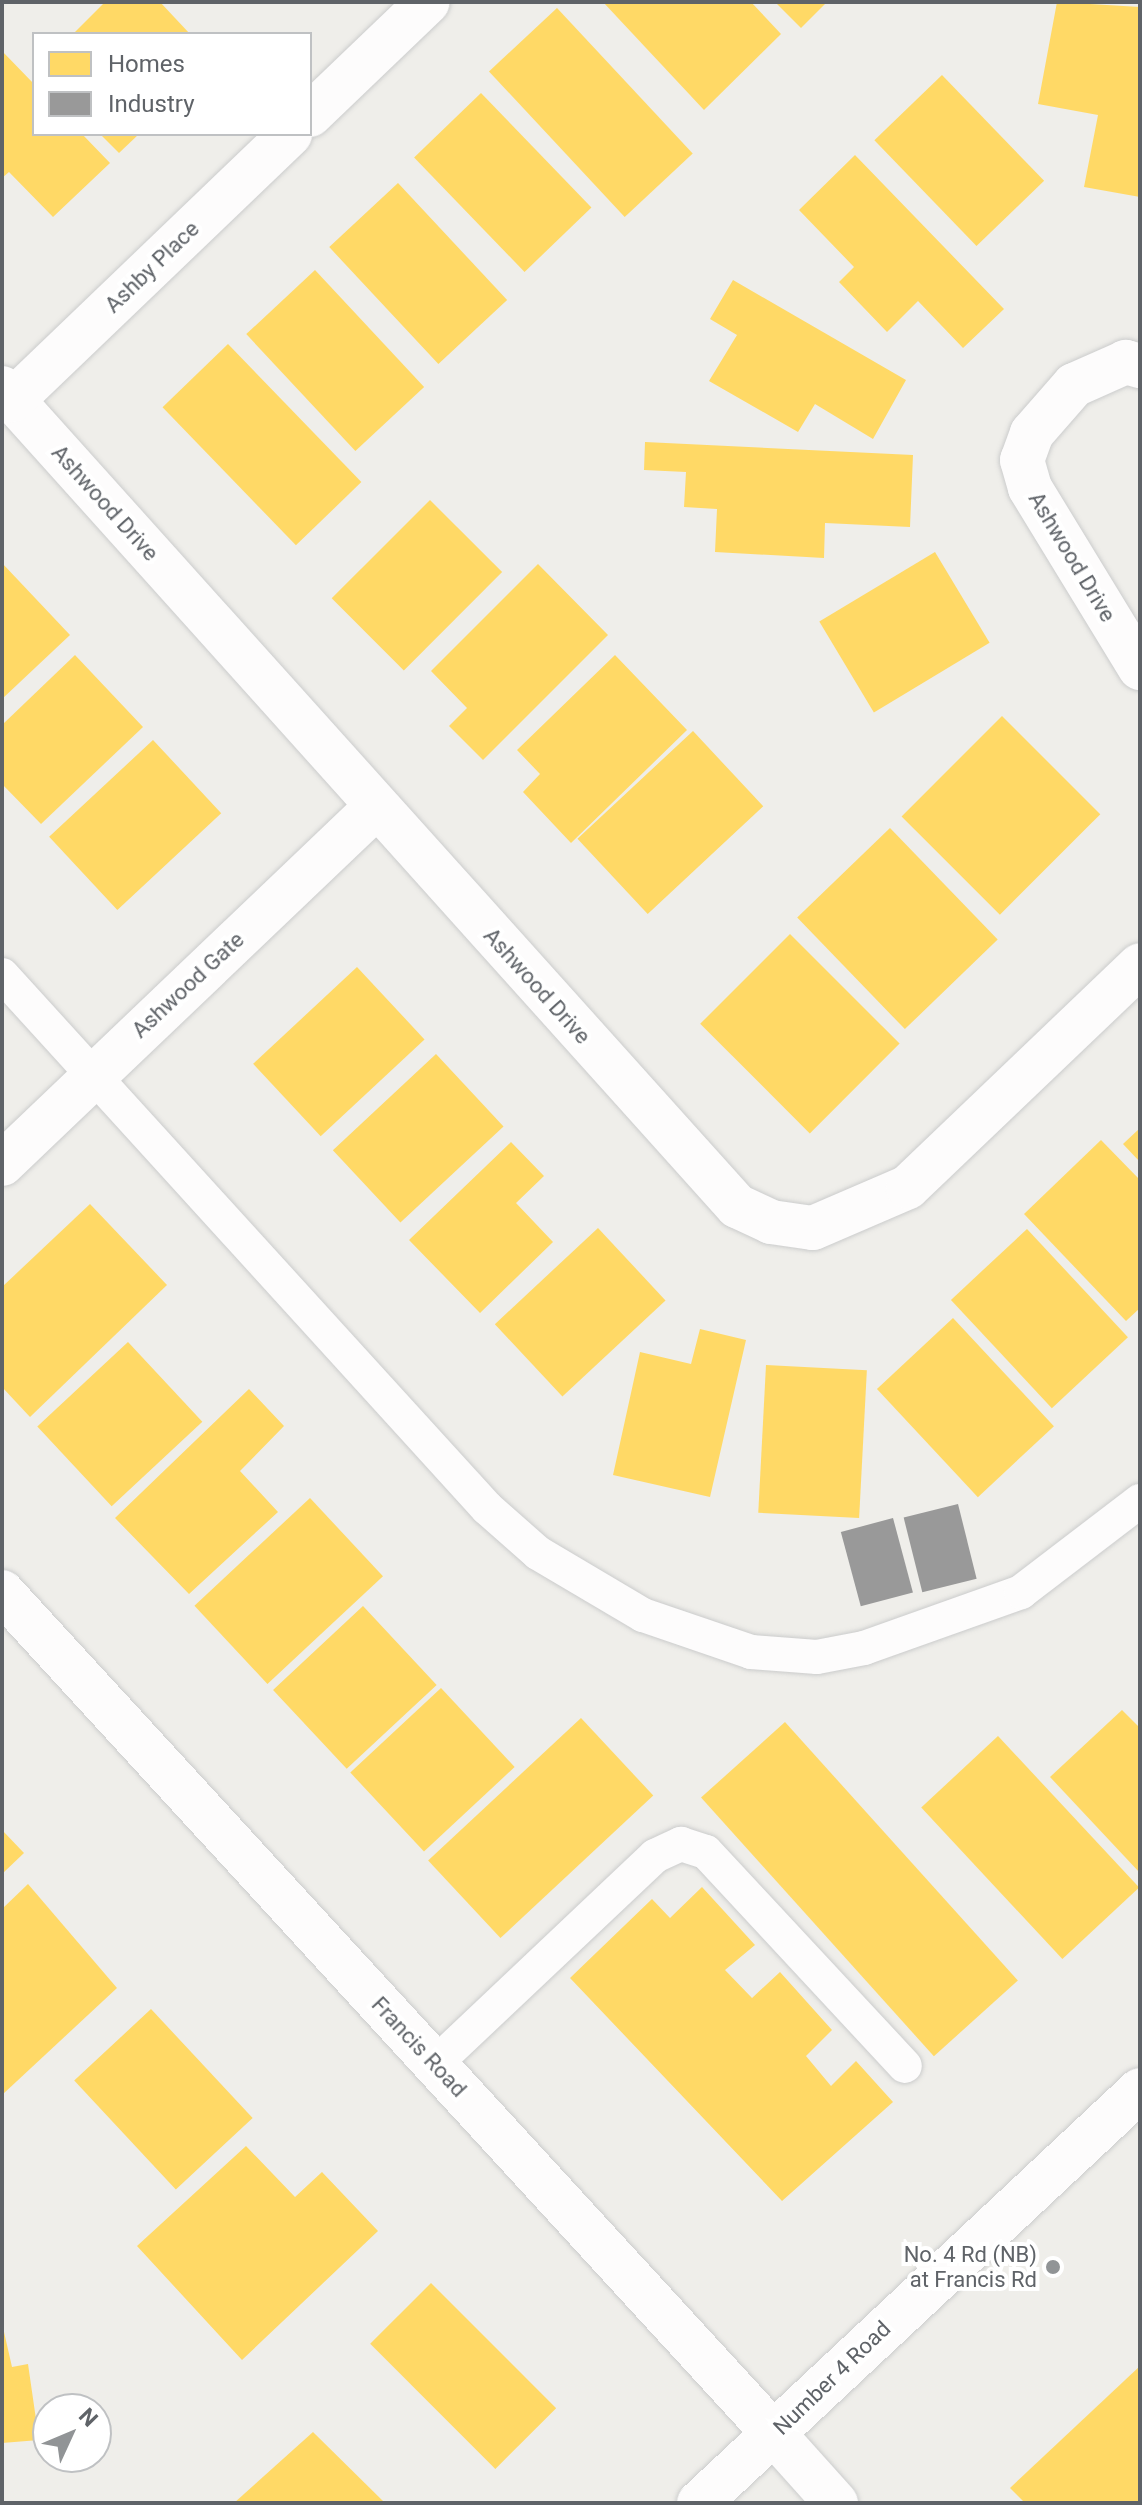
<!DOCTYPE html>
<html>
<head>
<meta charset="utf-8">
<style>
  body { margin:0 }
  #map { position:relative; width:1142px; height:2505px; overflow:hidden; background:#efeeea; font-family:Roboto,sans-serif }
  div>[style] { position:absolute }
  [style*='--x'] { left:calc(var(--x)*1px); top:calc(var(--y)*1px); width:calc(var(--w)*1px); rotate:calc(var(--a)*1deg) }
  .homes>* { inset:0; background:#ffd966; transform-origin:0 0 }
  .industry>* { inset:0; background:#999; transform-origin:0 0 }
  .roads { filter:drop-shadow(0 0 2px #cbcccc) drop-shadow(0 0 2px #cbcccc) }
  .lane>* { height:34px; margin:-17px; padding:0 17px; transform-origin:17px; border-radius:17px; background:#fdfcfc }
  .street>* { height:44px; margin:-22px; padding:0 22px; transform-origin:22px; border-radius:22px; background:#fdfcfc }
  .secondary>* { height:44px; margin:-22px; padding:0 22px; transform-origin:22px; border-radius:22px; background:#fdfcfc }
  .dots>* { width:22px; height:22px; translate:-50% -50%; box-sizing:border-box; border:4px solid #fff; border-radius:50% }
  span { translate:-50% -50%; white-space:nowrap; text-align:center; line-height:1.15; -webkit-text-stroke:8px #fff; paint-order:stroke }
  .street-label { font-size:22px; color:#5f6368 }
  .poi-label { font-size:22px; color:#5f6368 }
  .right { translate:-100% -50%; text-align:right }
  .frame { position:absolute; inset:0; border:4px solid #5f6368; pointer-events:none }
  .legend { position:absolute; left:32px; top:32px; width:280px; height:104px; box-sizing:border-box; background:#fff; border:2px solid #bfc1c3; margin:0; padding:10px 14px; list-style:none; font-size:24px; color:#5f6368 }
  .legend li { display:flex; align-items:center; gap:16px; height:40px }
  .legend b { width:40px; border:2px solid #bfc1c3 }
  .north { position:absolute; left:32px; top:2393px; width:80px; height:80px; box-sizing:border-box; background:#fff; border:2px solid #bfc1c3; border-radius:50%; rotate:46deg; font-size:22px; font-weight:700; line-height:32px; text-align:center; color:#5f6368 }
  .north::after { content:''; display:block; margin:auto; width:28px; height:36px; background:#919496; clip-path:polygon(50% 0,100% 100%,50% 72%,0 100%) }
</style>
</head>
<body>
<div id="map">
  <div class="homes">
    <i style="clip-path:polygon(105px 2px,160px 2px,190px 34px,73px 34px)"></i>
    <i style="clip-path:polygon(603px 2px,751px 2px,781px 34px,704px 110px)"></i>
    <i style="clip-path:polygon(775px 2px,827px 2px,801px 28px)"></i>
    <i style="clip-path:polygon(1057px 2px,1140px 7px,1140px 197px,1084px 187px,1098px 115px,1038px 104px)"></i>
    <i style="left:557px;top:8px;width:199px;height:93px;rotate:47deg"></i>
    <i style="clip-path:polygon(2px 51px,34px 84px,34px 134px,82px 134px,110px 163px,53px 217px,9px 172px,2px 178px)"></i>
    <i style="left:942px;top:75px;width:147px;height:94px;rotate:46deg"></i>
    <i style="left:481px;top:93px;width:159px;height:93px;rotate:46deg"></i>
    <i style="clip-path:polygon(100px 134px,139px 134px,119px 153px)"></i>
    <i style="clip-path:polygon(855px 155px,1004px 309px,963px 348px,918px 301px,887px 332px,839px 282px,854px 267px,799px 210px)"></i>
    <i style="left:398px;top:183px;width:160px;height:94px;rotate:47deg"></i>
    <i style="left:315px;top:270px;width:160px;height:94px;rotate:47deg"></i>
    <i style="clip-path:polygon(733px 280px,906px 380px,873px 439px,815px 404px,798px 432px,709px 381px,737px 335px,710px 319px)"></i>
    <i style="left:228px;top:344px;width:192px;height:91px;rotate:46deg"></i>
    <i style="clip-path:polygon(645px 442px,913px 455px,910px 527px,825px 523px,824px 558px,715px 552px,717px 509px,684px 507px,686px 472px,644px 470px)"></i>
    <i style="left:430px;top:500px;width:102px;height:139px;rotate:45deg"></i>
    <i style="left:935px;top:552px;width:106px;height:135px;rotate:59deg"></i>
    <i style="clip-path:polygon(2px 563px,70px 635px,2px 699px)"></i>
    <i style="clip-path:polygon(538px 564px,608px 635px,483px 760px,449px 726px,467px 708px,431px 671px)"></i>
    <i style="clip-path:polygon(75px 655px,143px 727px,41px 824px,2px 784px,2px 725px)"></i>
    <i style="clip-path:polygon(615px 655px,687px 730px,571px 843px,523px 792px,540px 774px,517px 750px)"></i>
    <i style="left:1002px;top:716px;width:139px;height:142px;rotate:45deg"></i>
    <i style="left:693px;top:731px;width:103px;height:158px;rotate:47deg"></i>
    <i style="left:153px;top:740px;width:100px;height:142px;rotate:47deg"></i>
    <i style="left:890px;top:828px;width:155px;height:129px;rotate:46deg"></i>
    <i style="left:790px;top:934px;width:155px;height:127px;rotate:45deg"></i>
    <i style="left:357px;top:967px;width:99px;height:142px;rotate:47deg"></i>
    <i style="left:436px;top:1054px;width:99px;height:141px;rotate:47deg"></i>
    <i style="clip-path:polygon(1140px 1128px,1140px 1162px,1123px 1144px)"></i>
    <i style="clip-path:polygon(1101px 1140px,1140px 1180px,1140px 1308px,1126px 1321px,1024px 1214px)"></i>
    <i style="clip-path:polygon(511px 1142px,544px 1176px,516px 1203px,553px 1242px,480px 1313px,409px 1240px)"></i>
    <i style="clip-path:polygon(90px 1204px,167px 1285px,30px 1417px,2px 1387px,2px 1287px)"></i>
    <i style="left:598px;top:1228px;width:99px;height:141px;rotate:47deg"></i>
    <i style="left:1027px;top:1229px;width:148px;height:104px;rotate:47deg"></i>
    <i style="left:953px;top:1318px;width:148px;height:104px;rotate:47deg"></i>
    <i style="clip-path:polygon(700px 1329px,746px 1340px,710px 1497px,613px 1475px,640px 1352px,691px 1364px)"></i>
    <i style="left:128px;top:1342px;width:109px;height:124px;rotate:47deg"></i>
    <i style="left:766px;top:1365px;width:101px;height:148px;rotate:3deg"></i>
    <i style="clip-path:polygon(249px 1389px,284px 1426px,240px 1471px,278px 1512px,189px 1594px,115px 1518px)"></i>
    <i style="left:310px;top:1498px;width:107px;height:158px;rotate:47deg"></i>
    <i style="left:363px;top:1606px;width:108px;height:123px;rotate:47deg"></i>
    <i style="left:441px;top:1688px;width:108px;height:124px;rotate:47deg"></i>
    <i style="clip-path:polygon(1122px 1710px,1140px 1728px,1140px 1873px,1050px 1777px)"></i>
    <i style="left:581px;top:1718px;width:106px;height:209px;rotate:47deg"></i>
    <i style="left:785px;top:1722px;width:348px;height:113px;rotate:48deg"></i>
    <i style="left:998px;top:1736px;width:207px;height:105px;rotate:47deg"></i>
    <i style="clip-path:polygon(2px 1830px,24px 1853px,2px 1874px)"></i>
    <i style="clip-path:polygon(28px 1884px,117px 1988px,2px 2095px,2px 1909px)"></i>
    <i style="clip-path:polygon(702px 1887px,755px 1945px,725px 1970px,752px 1998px,780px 1972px,832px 2030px,806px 2056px,831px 2086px,856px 2061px,893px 2102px,782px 2201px,570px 1978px,652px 1899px,670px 1918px)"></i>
    <i style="left:151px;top:2009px;width:149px;height:105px;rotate:47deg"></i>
    <i style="clip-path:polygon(246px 2146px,295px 2197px,322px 2172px,378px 2231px,242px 2360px,137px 2246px)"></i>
    <i style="left:431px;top:2283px;width:177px;height:86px;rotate:45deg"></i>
    <i style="clip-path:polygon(2px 2323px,12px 2367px,28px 2364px,39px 2440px,2px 2443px)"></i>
    <i style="clip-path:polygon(1140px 2366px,1140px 2503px,1025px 2503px,1010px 2488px)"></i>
    <i style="clip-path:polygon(313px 2432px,385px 2503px,234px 2503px)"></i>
  </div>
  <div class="industry">
    <i style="left:958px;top:1504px;width:77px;height:56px;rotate:76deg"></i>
    <i style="left:893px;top:1518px;width:77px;height:54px;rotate:75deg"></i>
  </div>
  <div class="roads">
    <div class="lane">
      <i style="--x:2;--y:975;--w:721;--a:47.7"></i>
      <i style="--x:487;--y:1508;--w:68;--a:41.4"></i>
      <i style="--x:538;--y:1553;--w:122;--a:30.6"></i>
      <i style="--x:643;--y:1615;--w:114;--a:18.9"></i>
      <i style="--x:751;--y:1652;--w:66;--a:4.3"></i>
      <i style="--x:817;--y:1657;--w:48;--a:-10.8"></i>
      <i style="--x:864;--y:1648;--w:167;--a:-19.6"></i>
      <i style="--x:1021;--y:1592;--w:150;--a:-37.4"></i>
      <i style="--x:435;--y:2064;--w:303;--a:-43.4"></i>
      <i style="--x:655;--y:1856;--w:29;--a:-25"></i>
      <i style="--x:681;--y:1844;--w:26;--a:18"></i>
      <i style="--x:706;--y:1852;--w:292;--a:47.1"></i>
    </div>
    <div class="street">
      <i style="--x:310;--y:115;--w:163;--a:-43.8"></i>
      <i style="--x:1140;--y:366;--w:15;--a:-164"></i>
      <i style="--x:1126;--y:362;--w:57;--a:156.1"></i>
      <i style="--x:1074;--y:385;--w:64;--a:131.2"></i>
      <i style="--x:1032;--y:433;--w:29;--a:110"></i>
      <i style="--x:1022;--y:460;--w:29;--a:74"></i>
      <i style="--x:1030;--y:488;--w:211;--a:58.6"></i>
      <i style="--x:2;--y:388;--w:1100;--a:48.06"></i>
      <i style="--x:737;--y:1206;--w:38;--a:25"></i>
      <i style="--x:771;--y:1222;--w:42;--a:8.1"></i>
      <i style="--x:813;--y:1228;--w:103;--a:-23.3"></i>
      <i style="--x:908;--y:1187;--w:321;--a:-43.7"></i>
      <i style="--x:13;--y:400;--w:384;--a:-43.8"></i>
      <i style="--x:2;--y:1164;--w:516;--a:-43.66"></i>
      <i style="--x:774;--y:2434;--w:93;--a:48.1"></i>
    </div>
    <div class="secondary">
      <i style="--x:2;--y:1592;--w:1142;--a:47.48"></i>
      <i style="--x:699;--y:2503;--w:604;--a:-43.12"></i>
    </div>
  </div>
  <div class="dots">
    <i style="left:1053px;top:2267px;background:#919496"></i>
  </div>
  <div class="street-label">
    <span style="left:152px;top:267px;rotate:-44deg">Ashby Place</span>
    <span style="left:105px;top:503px;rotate:48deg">Ashwood Drive</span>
    <span style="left:1072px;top:557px;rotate:59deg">Ashwood Drive</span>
    <span style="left:188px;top:985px;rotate:-43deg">Ashwood Gate</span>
    <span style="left:537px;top:986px;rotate:48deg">Ashwood Drive</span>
    <span style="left:419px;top:2047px;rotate:47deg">Francis Road</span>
    <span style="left:832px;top:2378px;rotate:-44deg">Number 4 Road</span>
  </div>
  <div class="poi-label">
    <span class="right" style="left:1037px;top:2267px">No. 4 Rd (NB)<br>at Francis Rd</span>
  </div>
  <div class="frame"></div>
  <ul class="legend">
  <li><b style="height:22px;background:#ffd966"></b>Homes</li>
  <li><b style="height:22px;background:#999"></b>Industry</li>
  </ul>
  <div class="north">N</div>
</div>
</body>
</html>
